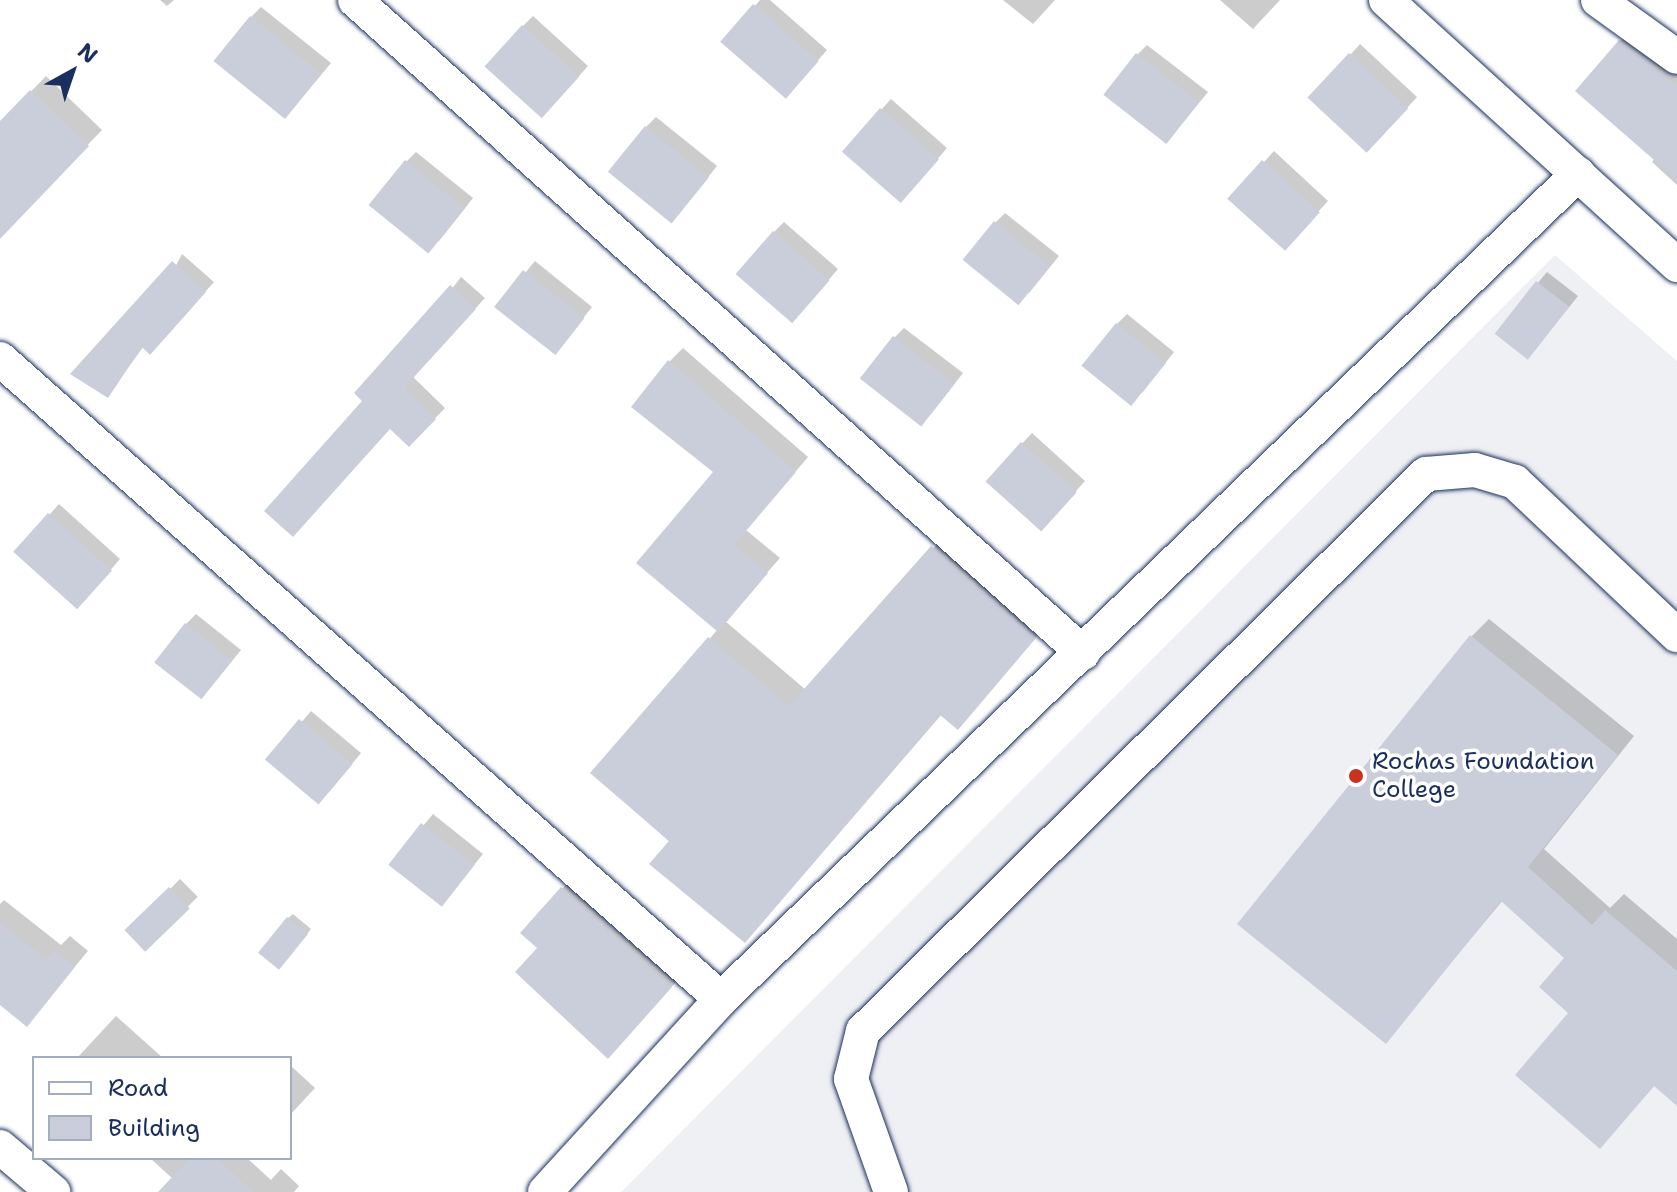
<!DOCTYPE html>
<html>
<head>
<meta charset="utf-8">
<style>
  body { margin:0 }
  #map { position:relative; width:1677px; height:1192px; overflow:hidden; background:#fff; font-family:"Shantell Sans",sans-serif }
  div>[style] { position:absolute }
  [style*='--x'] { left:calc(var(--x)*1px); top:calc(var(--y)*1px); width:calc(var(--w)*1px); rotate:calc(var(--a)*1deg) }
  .built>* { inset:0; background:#eff0f4 }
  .shadow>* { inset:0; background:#0003; transform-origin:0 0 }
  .building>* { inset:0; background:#caceda; transform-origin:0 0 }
  .roads { filter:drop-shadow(0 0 2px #1b2f5e) drop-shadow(0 0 2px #1b2f5e) }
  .minor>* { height:34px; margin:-17px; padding:0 17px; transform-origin:17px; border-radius:17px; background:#fff }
  .dots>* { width:22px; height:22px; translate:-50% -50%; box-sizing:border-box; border:4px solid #fff; border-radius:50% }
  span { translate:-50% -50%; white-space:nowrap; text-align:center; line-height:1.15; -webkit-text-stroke:7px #fff; paint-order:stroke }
  .poi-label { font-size:24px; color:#1b2f5e }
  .left { translate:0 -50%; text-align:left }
  .legend { position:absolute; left:32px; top:1056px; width:260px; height:104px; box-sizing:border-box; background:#fff; border:2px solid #a4acbf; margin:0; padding:10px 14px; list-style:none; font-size:24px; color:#1b2f5e }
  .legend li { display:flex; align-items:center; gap:16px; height:40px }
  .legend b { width:40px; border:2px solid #a4acbf }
  .north { position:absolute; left:32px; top:32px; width:80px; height:80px; -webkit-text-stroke:6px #fff; paint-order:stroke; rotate:40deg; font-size:22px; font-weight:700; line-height:32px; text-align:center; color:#1b2f5e }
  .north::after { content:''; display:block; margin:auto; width:28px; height:36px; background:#1b2f5e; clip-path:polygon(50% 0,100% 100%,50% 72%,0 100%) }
</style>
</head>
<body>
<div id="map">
  <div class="built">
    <i style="clip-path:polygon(1555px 255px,1677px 361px,1677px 1192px,621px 1192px)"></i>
  </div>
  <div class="shadow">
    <i style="clip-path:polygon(160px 0,174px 0,167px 6px)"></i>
    <i style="clip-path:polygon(760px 0,770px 0,827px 50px,795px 87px,723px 42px)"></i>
    <i style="clip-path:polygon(1003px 0,1055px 0,1033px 24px)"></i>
    <i style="clip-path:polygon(1220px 0,1280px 0,1253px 29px)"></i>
    <i style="clip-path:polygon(261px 7px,331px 63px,285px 118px,251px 17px)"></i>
    <i style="clip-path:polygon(533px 16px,588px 66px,552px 106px,523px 26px)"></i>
    <i style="clip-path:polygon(1634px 28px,1677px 62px,1677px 185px,1652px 162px,1655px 158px,1620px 41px)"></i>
    <i style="clip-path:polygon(1360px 44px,1417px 97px,1378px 140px,1311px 98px)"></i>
    <i style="clip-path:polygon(1147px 45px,1208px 92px,1167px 142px,1137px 55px)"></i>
    <i style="clip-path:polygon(46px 76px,102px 130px,0 236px,0 124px)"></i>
    <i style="clip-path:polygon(891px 99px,947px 148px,910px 191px,844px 151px)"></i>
    <i style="clip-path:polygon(656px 117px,717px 166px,681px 211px,646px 127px)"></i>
    <i style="clip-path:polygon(1274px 151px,1328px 201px,1294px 238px,1230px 199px)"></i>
    <i style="clip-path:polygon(416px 152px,473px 198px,439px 241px,406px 162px)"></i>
    <i style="clip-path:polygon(1005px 213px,1059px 256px,1029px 293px,995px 223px)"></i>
    <i style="clip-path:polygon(784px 222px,838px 269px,802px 311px,774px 232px)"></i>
    <i style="clip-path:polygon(182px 254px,214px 282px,159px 343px,144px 346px,107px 396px)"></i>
    <i style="clip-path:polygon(535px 261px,592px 307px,564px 342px,497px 307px)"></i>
    <i style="clip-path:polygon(1547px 272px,1578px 296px,1537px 347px,1497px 332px)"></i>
    <i style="clip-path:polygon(461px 277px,485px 298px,413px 377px,445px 408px,409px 445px,365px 401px)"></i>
    <i style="clip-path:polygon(1127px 314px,1174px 352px,1142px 393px,1117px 324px)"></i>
    <i style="clip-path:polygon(904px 328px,963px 373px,931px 414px,894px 338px)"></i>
    <i style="clip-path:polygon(683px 348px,808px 457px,746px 530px,780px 558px,725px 621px,806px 690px,949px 531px,1051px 620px,958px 727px,942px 714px,761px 924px,593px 773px,718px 629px,716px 472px,669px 362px)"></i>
    <i style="clip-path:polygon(1032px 433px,1085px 481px,1050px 520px,987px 481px)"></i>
    <i style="clip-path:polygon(59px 504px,120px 559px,87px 597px,16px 552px)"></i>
    <i style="clip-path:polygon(196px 614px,241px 650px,211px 687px,186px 624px)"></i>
    <i style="clip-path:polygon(1489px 619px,1634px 736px,1544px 849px,1610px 908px,1624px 894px,1677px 939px,1677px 1103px,1655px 1085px,1600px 1147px,1571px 1013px,1567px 957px,1503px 900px,1386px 1041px,1471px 637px)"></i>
    <i style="clip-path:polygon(311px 711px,361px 753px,329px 792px,269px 760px)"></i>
    <i style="clip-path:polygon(433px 814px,483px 854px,450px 895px,390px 865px)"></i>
    <i style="clip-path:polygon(577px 874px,686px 971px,622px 1041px,539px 948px,562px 889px)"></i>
    <i style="left:180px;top:879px;width:25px;height:74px;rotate:45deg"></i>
    <i style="clip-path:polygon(4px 900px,61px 945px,70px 936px,88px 951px,27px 1024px,0 1002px,0 904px)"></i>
    <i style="clip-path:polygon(293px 914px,311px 929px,284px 963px,288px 918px)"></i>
    <i style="clip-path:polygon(116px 1016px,163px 1058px,77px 1058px)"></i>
    <i style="clip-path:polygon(290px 1065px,315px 1088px,290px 1115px)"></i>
    <i style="clip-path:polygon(150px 1158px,247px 1158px,271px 1180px,281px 1169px,299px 1186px,294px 1192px,166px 1192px,173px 1179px)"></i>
  </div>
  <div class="building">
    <i style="left:753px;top:4px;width:87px;height:50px;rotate:41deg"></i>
    <i style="left:250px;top:16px;width:92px;height:58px;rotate:39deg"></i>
    <i style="left:522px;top:25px;width:77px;height:56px;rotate:42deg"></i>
    <i style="clip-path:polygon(1619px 40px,1677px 85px,1677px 180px,1575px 91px)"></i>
    <i style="left:1136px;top:53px;width:80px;height:53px;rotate:38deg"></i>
    <i style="left:1349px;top:53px;width:81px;height:61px;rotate:43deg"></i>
    <i style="clip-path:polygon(30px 90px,89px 146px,0 239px,0 121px)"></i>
    <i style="left:880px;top:108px;width:78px;height:58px;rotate:41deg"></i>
    <i style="left:645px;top:126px;width:82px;height:59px;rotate:39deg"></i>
    <i style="left:405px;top:160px;width:77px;height:58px;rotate:39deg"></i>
    <i style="left:1262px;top:160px;width:78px;height:52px;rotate:42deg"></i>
    <i style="left:994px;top:221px;width:72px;height:50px;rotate:39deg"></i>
    <i style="left:773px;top:231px;width:75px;height:57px;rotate:41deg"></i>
    <i style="clip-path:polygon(172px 261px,206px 292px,150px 355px,142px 347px,108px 398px,70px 374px)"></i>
    <i style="left:523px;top:270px;width:78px;height:47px;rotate:38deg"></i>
    <i style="left:1536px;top:281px;width:42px;height:67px;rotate:38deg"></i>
    <i style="clip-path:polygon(450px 285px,476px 309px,404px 388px,436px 419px,409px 447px,390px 429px,293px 537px,264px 511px,362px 401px,354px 393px)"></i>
    <i style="left:1116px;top:323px;width:64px;height:55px;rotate:39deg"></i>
    <i style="left:893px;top:336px;width:78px;height:54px;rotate:38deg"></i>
    <i style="clip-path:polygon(668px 360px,796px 472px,734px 545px,768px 573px,718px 632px,636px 563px,713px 472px,631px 407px)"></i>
    <i style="left:1021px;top:442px;width:75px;height:53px;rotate:42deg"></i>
    <i style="left:48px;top:513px;width:86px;height:52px;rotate:42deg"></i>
    <i style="clip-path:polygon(931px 546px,1036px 638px,958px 730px,940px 715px,745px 943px,649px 864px,669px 841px,590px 773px,708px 637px,789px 706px)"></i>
    <i style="left:185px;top:623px;width:60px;height:50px;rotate:38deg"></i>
    <i style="clip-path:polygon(1470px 635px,1618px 755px,1528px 867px,1592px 925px,1605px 910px,1677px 971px,1677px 1106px,1654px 1086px,1600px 1149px,1515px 1075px,1568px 1013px,1539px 987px,1564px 958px,1501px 901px,1386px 1044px,1237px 924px)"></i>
    <i style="left:299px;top:719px;width:70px;height:53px;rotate:40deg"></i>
    <i style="left:421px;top:823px;width:68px;height:53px;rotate:38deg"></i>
    <i style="left:169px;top:887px;width:30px;height:62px;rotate:46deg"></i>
    <i style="clip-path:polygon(561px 887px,672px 987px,608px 1059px,515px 972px,537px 948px,520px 933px)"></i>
    <i style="left:287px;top:917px;width:27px;height:46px;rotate:39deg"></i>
    <i style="clip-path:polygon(0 923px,46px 959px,54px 950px,75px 967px,27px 1027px,0 1005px)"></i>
    <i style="clip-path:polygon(190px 1158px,217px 1158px,253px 1192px,158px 1192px)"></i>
  </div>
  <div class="roads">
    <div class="minor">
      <i style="--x:355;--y:0;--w:978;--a:41.89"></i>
      <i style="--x:1386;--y:0;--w:394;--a:42.3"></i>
      <i style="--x:1598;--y:0;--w:97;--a:35.8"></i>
      <i style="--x:0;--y:359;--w:964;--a:41.59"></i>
      <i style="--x:0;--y:1147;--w:70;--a:40.3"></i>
      <i style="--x:545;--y:1192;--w:261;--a:-47.6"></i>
      <i style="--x:721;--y:999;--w:1190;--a:-43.91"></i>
      <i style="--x:891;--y:1192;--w:120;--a:-109.5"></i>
      <i style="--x:851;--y:1079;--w:49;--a:-76"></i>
      <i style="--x:863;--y:1031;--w:792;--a:-44.69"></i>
      <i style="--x:1426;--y:474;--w:49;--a:-4.7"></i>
      <i style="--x:1475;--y:470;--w:42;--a:16.7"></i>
      <i style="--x:1515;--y:482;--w:223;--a:43.4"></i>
    </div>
  </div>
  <div class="dots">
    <i style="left:1356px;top:776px;background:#c8321e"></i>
  </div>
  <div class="poi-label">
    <span class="left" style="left:1372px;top:776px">Rochas Foundation<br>College</span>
  </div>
  <ul class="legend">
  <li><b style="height:10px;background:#fff"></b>Road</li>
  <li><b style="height:22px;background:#caceda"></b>Building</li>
  </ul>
  <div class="north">N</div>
</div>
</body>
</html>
